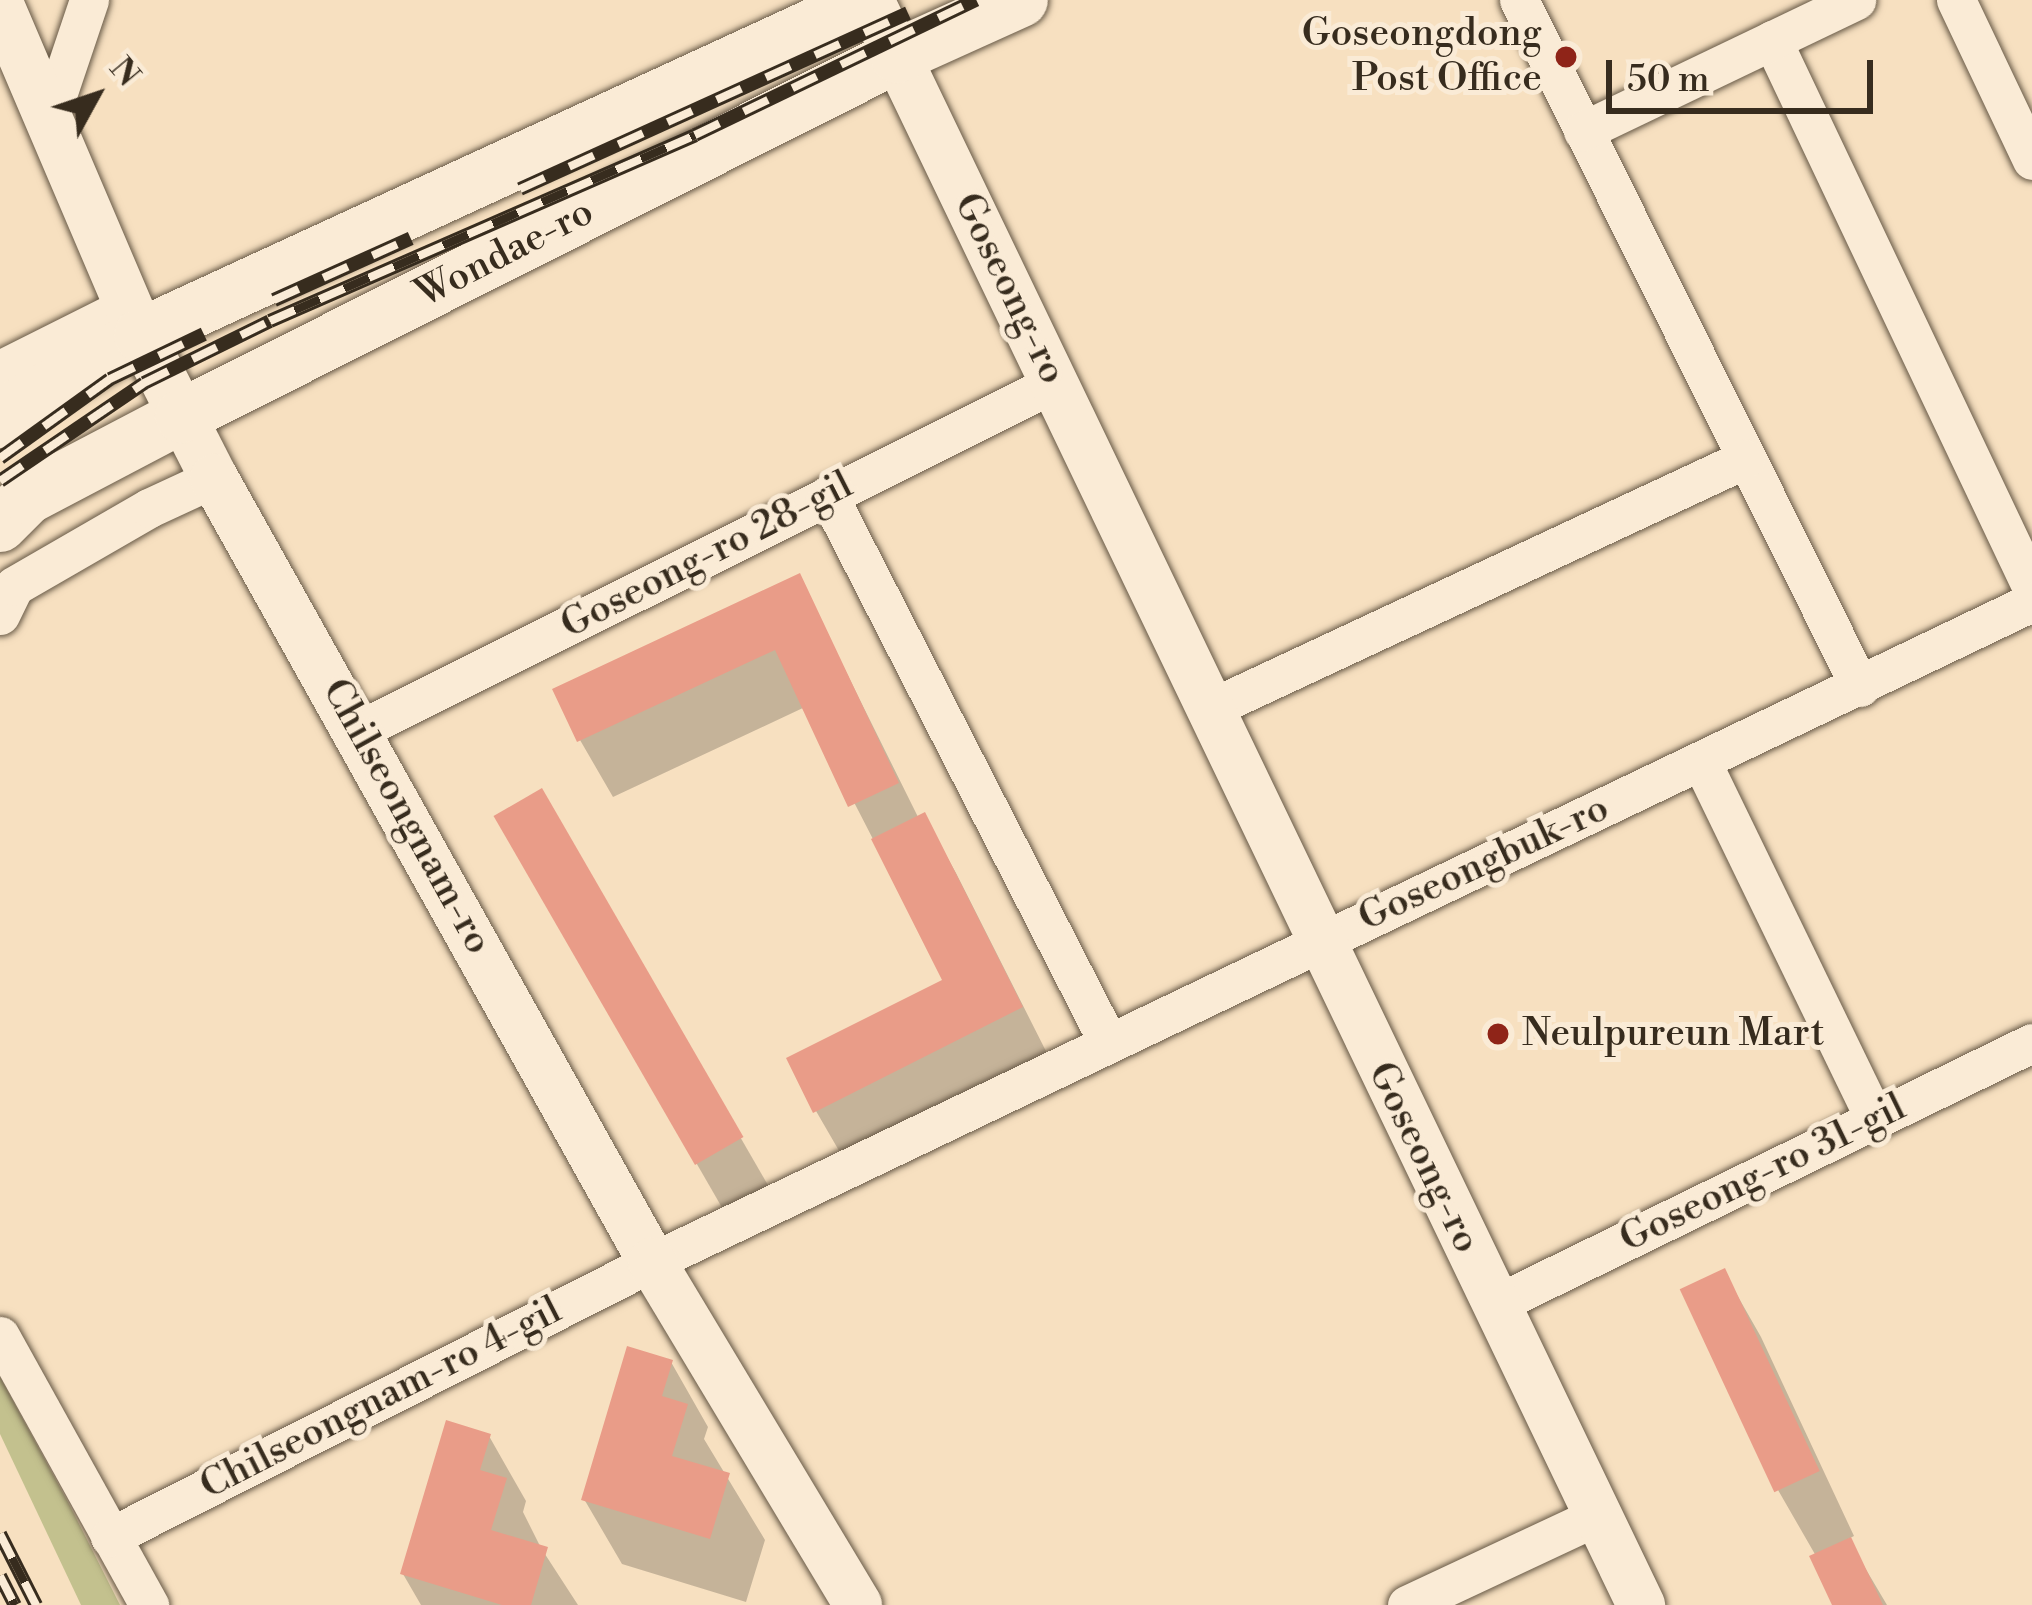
<!DOCTYPE html>
<html>
<head>
<meta charset="utf-8">
<style>
  body { margin:0 }
  #map { position:relative; width:2032px; height:1605px; overflow:hidden; background:#f7e0c0; font-family:"Libre Bodoni",serif }
  div>[style] { position:absolute }
  [style*='--x'] { left:calc(var(--x)*1px); top:calc(var(--y)*1px); width:calc(var(--w)*1px); rotate:calc(var(--a)*1deg) }
  .green>* { inset:0; background:#c3c18e }
  .shadow>* { inset:0; background:#0003; transform-origin:0 0 }
  .building>* { inset:0; background:#e99c88; transform-origin:0 0 }
  .roads { filter:drop-shadow(0 0 3px #675946) drop-shadow(0 0 3px #675946) }
  .minor>* { height:39px; margin:-19.5px; padding:0 19.5px; transform-origin:19.5px; border-radius:19.5px; background:#faebd6 }
  .tertiary>* { height:48px; margin:-24px; padding:0 24px; transform-origin:24px; border-radius:24px; background:#faebd6 }
  .secondary>* { height:54px; margin:-27px; padding:0 27px; transform-origin:27px; border-radius:27px; background:#faebd6 }
  .rail>* { height:14px; margin-top:-7px; transform-origin:0; background:repeating-linear-gradient(90deg,#faebd6 0 27px,#372c1e 0 54px); box-sizing:border-box; border-block:3px solid #372c1e }
  .dots>* { width:33px; height:33px; translate:-50% -50%; box-sizing:border-box; border:6px solid #faebd6; border-radius:50% }
  span { translate:-50% -50%; white-space:nowrap; text-align:center; line-height:1.15; -webkit-text-stroke:10px #faebd6; paint-order:stroke }
  .poi-label { font-size:39px; color:#372c1e }
  .right { translate:-100% -50%; text-align:right }
  .left { translate:0 -50%; text-align:left }
  .street-label { font-size:39px; color:#372c1e }
  .north { position:absolute; left:36px; top:36px; width:120px; height:120px; -webkit-text-stroke:9px #faebd6; paint-order:stroke; rotate:50deg; font-size:33px; font-weight:700; line-height:48px; text-align:center; color:#372c1e }
  .north::after { content:''; display:block; margin:auto; width:42px; height:54px; background:#372c1e; clip-path:polygon(50% 0,100% 100%,50% 72%,0 100%) }
  .scale { position:absolute; left:1606px; top:60px; width:267px; height:54px; box-sizing:border-box; border:6px solid #372c1e; border-top:0; padding-left:15px; font-size:36px; line-height:42px; white-space:nowrap; color:#372c1e; -webkit-text-stroke:9px #faebd6; paint-order:stroke }
</style>
</head>
<body>
<div id="map">
  <div class="green">
    <i style="clip-path:polygon(0 1377px,69px 1504px,120px 1605px,81px 1605px,0 1434px)"></i>
  </div>
  <div class="shadow">
    <i style="clip-path:polygon(799px 577px,919px 819px,924px 816px,956px 873px,1053px 1065px,849px 1168px,816px 1111px,946px 981px,805px 707px,613px 797px,580px 740px)"></i>
    <i style="left:541px;top:792px;width:465px;height:51px;rotate:60deg"></i>
    <i style="clip-path:polygon(1724px 1272px,1761px 1337px,1854px 1536px,1848px 1539px,1887px 1605px,1835px 1605px,1816px 1556px,1778px 1490px)"></i>
    <i style="clip-path:polygon(671px 1362px,708px 1427px,704px 1439px,765px 1540px,746px 1602px,622px 1564px,584px 1499px)"></i>
    <i style="clip-path:polygon(489px 1436px,526px 1501px,523px 1512px,541px 1548px,578px 1605px,421px 1605px,403px 1574px)"></i>
  </div>
  <div class="building">
    <i style="clip-path:polygon(800px 573px,899px 783px,848px 807px,775px 650px,577px 742px,552px 689px)"></i>
    <i style="left:542px;top:788px;width:403px;height:56px;rotate:60deg"></i>
    <i style="clip-path:polygon(925px 812px,1023px 1007px,813px 1113px,786px 1058px,942px 980px,871px 839px)"></i>
    <i style="left:1725px;top:1268px;width:224px;height:50px;rotate:65deg"></i>
    <i style="clip-path:polygon(627px 1346px,673px 1360px,662px 1396px,688px 1404px,672px 1456px,730px 1473px,710px 1539px,581px 1500px)"></i>
    <i style="clip-path:polygon(446px 1420px,491px 1434px,480px 1470px,507px 1478px,491px 1530px,548px 1547px,531px 1605px,502px 1605px,400px 1574px)"></i>
    <i style="clip-path:polygon(1851px 1537px,1883px 1605px,1832px 1605px,1809px 1556px)"></i>
  </div>
  <div class="roads">
    <div class="minor">
      <i style="--x:1519;--y:0;--w:767;--a:63.6"></i>
      <i style="--x:1956;--y:0;--w:177;--a:64.6"></i>
      <i style="--x:1772;--y:40;--w:607;--a:64.62"></i>
      <i style="--x:49;--y:119;--w:126;--a:-71.4"></i>
      <i style="--x:1583;--y:131;--w:303;--a:-25.6"></i>
      <i style="--x:0;--y:370;--w:144;--a:-26.7"></i>
      <i style="--x:828;--y:495;--w:614;--a:62.89"></i>
      <i style="--x:0;--y:615;--w:32;--a:-64"></i>
      <i style="--x:14;--y:586;--w:156;--a:-30"></i>
      <i style="--x:149;--y:508;--w:72;--a:-24.8"></i>
      <i style="--x:1207;--y:710;--w:594;--a:-25.01"></i>
      <i style="--x:359;--y:730;--w:777;--a:-26.53"></i>
      <i style="--x:1702;--y:763;--w:397;--a:64.1"></i>
      <i style="--x:1494;--y:1305;--w:598;--a:-25.97"></i>
      <i style="--x:0;--y:1336;--w:308;--a:61"></i>
      <i style="--x:110;--y:1537;--w:608;--a:-26.9"></i>
      <i style="--x:652;--y:1262;--w:1530;--a:-25.56"></i>
      <i style="--x:1407;--y:1605;--w:212;--a:-25.1"></i>
    </div>
    <div class="tertiary">
      <i style="--x:870;--y:0;--w:1781;--a:64.34"></i>
      <i style="--x:0;--y:5;--w:359;--a:66.9"></i>
      <i style="--x:141;--y:335;--w:161;--a:63"></i>
      <i style="--x:214;--y:478;--w:898;--a:60.81"></i>
      <i style="--x:652;--y:1262;--w:400;--a:59"></i>
    </div>
    <div class="secondary">
      <i style="--x:0;--y:421;--w:25;--a:-40"></i>
      <i style="--x:19;--y:405;--w:141;--a:-29.8"></i>
      <i style="--x:141;--y:335;--w:801;--a:-24.71"></i>
      <i style="--x:0;--y:525;--w:40;--a:-45"></i>
      <i style="--x:28;--y:497;--w:174;--a:-27.7"></i>
      <i style="--x:182;--y:416;--w:801;--a:-26.73"></i>
      <i style="--x:897;--y:56;--w:136;--a:-24.3"></i>
    </div>
  </div>
  <div class="rail">
    <i style="--x:520;--y:189;--w:426;--a:-24.4"></i>
    <i style="--x:274;--y:300;--w:150;--a:-24.3"></i>
    <i style="--x:0;--y:458;--w:135;--a:-35.7"></i>
    <i style="--x:110;--y:379;--w:104;--a:-25.6"></i>
    <i style="--x:0;--y:481;--w:174;--a:-34.2"></i>
    <i style="--x:144;--y:383;--w:140;--a:-26.2"></i>
    <i style="--x:270;--y:321;--w:464;--a:-23.6"></i>
    <i style="--x:695;--y:135;--w:312;--a:-25.7"></i>
    <i style="--x:0;--y:1534;--w:80;--a:63.1"></i>
    <i style="--x:0;--y:1576;--w:33;--a:63"></i>
  </div>
  <div class="dots">
    <i style="left:1566px;top:57px;background:#8f2418"></i>
    <i style="left:1498px;top:1034px;background:#8f2418"></i>
  </div>
  <div class="poi-label">
    <span class="right" style="left:1542px;top:57px">Goseongdong<br>Post Office</span>
    <span class="left" style="left:1522px;top:1034px">Neulpureun Mart</span>
  </div>
  <div class="street-label">
    <span style="left:505px;top:254px;rotate:-27deg">Wondae-ro</span>
    <span style="left:1009px;top:289px;rotate:64deg">Goseong-ro</span>
    <span style="left:707px;top:556px;rotate:-27deg">Goseong-ro 28-gil</span>
    <span style="left:406px;top:817px;rotate:61deg">Chilseongnam-ro</span>
    <span style="left:1484px;top:864px;rotate:-25deg">Goseongbuk-ro</span>
    <span style="left:1423px;top:1158px;rotate:64deg">Goseong-ro</span>
    <span style="left:1763px;top:1174px;rotate:-26deg">Goseong-ro 31-gil</span>
    <span style="left:381px;top:1399px;rotate:-27deg">Chilseongnam-ro 4-gil</span>
  </div>
  <div class="north">N</div>
  <div class="scale">50 m</div>
</div>
</body>
</html>
